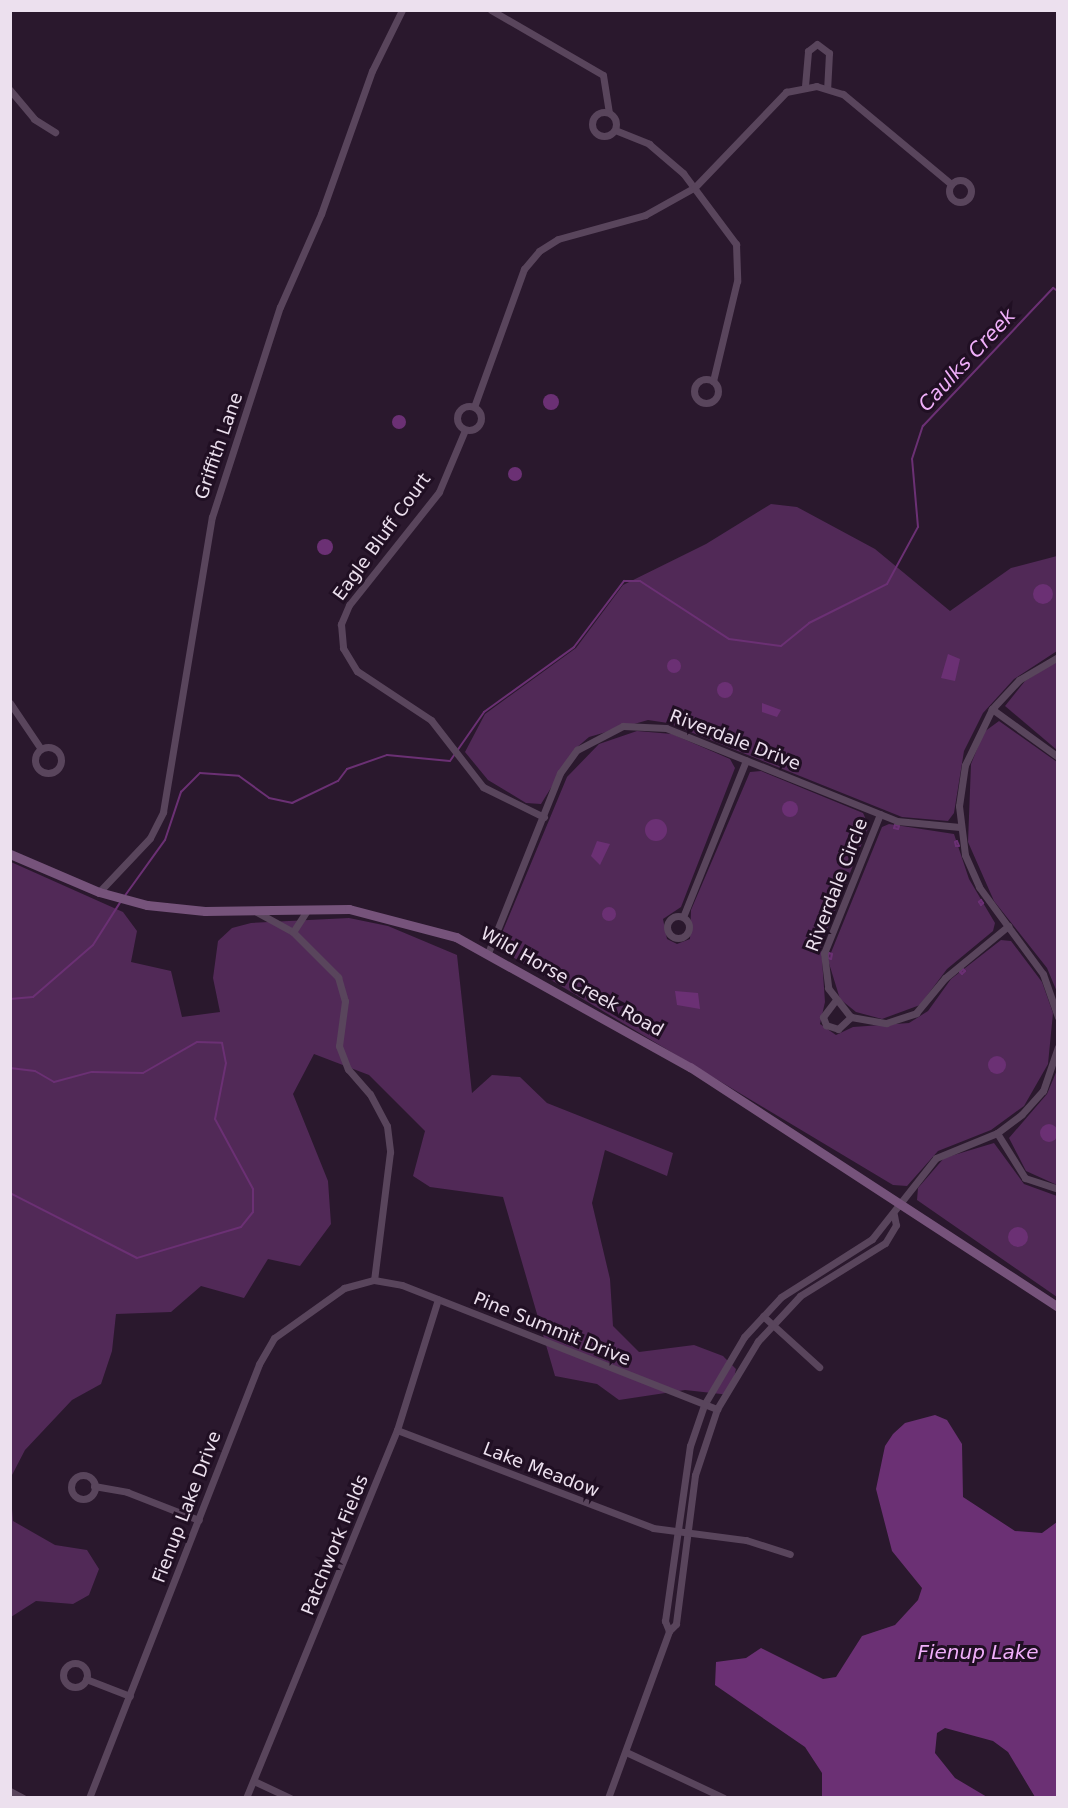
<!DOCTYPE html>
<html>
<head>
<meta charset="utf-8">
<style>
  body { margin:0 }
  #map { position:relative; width:1068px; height:1808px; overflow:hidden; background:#2a182d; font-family:"DejaVu Sans",sans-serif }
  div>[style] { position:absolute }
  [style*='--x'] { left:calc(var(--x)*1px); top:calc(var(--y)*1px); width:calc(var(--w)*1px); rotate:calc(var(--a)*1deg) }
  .green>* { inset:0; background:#512957 }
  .water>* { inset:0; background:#6b3074 }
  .round { border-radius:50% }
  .stream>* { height:2px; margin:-1px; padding:0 1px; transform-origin:1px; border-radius:1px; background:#6b3074 }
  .minor>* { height:7px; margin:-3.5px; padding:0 3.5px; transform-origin:3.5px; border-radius:3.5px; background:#59455c }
  .minor>.ring { margin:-3.5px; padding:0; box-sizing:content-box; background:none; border:7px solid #59455c; border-radius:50% }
  .secondary>* { height:9px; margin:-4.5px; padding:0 4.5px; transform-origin:4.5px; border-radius:4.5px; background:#76537b }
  span { translate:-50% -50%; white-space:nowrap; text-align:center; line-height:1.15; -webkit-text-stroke:6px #200f23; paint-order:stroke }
  .street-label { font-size:18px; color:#ece0ee }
  .water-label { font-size:20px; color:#f0affa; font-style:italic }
  .frame { position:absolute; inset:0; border:12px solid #ece0ee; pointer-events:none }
</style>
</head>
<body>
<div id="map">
  <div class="green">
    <i style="clip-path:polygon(771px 504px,797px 507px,875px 549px,950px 611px,1011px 568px,1057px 556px,1057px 651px,1014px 679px,983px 713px,964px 751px,954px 813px,948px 821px,902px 817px,668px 723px,648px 720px,589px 737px,575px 749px,541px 804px,526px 803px,488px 780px,465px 752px,485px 714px,576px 648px,623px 585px,706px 544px)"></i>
    <i style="clip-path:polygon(1057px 661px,1057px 750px,1005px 706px,1025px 681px)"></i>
    <i style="clip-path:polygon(999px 721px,1057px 762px,1057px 992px,1047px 968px,994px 901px,968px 842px,971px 764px,984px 732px)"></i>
    <i style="clip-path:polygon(637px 731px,672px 734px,730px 759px,735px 768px,681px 907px,663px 919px,667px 939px,677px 944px,690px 939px,691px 910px,750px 772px,761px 771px,863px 813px,869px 826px,821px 945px,825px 1002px,820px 1024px,836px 1035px,853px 1027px,909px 1023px,928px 1011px,951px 979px,1001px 940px,1011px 941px,1042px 982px,1053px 1013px,1048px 1064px,1024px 1106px,991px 1130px,938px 1151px,907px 1186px,893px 1185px,501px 950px,499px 940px,567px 777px,599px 744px)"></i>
    <i style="clip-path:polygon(889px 824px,954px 834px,969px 879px,995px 923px,993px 931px,947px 969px,920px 1005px,882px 1019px,856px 1012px,840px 999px,828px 960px,882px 827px)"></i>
    <i style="clip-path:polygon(11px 862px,123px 912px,137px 931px,131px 962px,171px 971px,182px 1017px,220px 1012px,213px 978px,218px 941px,232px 928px,251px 923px,349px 918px,388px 926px,457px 955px,472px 1093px,492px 1075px,520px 1077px,547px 1103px,673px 1153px,667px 1176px,605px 1150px,592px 1203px,610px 1279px,613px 1326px,639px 1352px,694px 1345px,723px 1356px,736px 1369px,730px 1395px,685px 1390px,619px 1400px,597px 1384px,555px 1376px,503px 1197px,430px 1187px,413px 1176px,425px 1131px,369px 1075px,314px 1054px,293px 1094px,328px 1181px,331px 1224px,300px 1266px,268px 1259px,244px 1298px,201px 1286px,171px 1312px,116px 1314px,112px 1351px,101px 1384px,72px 1400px,25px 1450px,11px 1477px)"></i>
    <i style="clip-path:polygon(1057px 1070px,1057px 1185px,1026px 1171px,1009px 1138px,1047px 1094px)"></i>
    <i style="clip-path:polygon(994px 1143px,1024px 1184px,1057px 1196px,1057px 1297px,917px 1200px,918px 1188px,944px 1158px)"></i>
    <i style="clip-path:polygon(10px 1484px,13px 1521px,55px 1545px,87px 1550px,99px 1569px,89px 1595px,73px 1604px,36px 1601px,11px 1617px)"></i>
  </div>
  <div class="water">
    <i class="round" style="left:543px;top:394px;width:16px;height:16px"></i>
    <i class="round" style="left:392px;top:415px;width:14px;height:14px"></i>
    <i class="round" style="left:508px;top:467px;width:14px;height:14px"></i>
    <i class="round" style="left:317px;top:539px;width:16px;height:16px"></i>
    <i class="round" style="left:1033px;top:584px;width:20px;height:20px"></i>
    <i style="clip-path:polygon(948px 654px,960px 659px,955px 681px,941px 678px)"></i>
    <i class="round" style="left:667px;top:659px;width:14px;height:14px"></i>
    <i class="round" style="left:717px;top:682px;width:16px;height:16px"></i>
    <i style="clip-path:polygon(762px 703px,781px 710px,777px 717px,762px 712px)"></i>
    <i class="round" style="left:782px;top:801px;width:16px;height:16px"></i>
    <i class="round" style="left:645px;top:819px;width:22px;height:22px"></i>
    <i style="clip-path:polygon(597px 841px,610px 844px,600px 865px,591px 856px)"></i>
    <i class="round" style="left:602px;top:907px;width:14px;height:14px"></i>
    <i style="clip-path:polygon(675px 991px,698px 993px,700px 1009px,677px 1005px)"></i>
    <i class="round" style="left:988px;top:1056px;width:18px;height:18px"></i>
    <i class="round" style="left:1040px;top:1124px;width:18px;height:18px"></i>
    <i class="round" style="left:1008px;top:1227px;width:20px;height:20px"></i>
    <i style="clip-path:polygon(935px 1415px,947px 1420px,962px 1444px,963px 1497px,1015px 1531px,1042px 1533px,1057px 1522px,1057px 1797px,1035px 1797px,1008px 1752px,993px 1741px,945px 1728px,937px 1733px,935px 1753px,955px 1778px,987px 1797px,822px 1797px,822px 1773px,805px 1747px,715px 1685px,716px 1662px,746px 1658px,761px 1648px,823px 1679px,836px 1677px,862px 1636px,895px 1625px,918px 1600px,922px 1588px,892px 1551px,876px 1489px,885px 1446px,893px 1434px,905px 1423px)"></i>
  </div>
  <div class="stream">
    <i style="--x:895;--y:825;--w:4;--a:14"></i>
    <i style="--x:899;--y:826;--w:3;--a:108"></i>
    <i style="--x:898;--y:829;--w:4;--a:-166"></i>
    <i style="--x:894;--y:828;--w:3;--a:-72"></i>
    <i style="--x:957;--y:841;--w:5;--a:68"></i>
    <i style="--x:959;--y:846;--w:3;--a:180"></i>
    <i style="--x:956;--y:846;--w:4;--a:-104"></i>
    <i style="--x:955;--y:842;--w:2;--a:-27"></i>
    <i style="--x:124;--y:897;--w:70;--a:-54.3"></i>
    <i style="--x:165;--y:840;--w:51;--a:-71.6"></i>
    <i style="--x:181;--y:792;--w:27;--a:-45"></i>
    <i style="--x:200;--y:773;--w:39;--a:4"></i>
    <i style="--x:239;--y:776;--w:37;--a:36"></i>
    <i style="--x:269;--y:798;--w:24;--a:12"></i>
    <i style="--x:292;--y:803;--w:51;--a:-25.6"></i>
    <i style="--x:338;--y:781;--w:15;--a:-53"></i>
    <i style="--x:347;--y:769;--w:42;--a:-19.3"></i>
    <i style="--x:387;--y:755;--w:63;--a:5.4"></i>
    <i style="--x:450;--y:761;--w:60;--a:-55.2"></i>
    <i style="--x:484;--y:712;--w:111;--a:-35.8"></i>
    <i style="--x:574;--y:647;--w:83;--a:-52.9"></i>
    <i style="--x:624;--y:581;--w:16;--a:0"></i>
    <i style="--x:640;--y:581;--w:106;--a:33.1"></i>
    <i style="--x:729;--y:639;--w:52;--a:7.7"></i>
    <i style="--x:781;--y:646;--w:36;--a:-39"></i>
    <i style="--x:809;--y:623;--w:87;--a:-26.6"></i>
    <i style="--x:887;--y:584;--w:65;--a:-61.5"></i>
    <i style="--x:918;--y:527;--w:68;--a:-95"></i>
    <i style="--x:912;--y:459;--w:35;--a:-72"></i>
    <i style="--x:923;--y:426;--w:190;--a:-46.7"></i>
    <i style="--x:1053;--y:288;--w:6;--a:31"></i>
    <i style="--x:981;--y:900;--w:4;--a:56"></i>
    <i style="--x:983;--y:903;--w:3;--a:135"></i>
    <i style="--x:981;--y:905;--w:4;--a:-124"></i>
    <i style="--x:979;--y:902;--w:3;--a:-45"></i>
    <i style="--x:817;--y:949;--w:3;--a:0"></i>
    <i style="--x:820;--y:949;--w:5;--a:101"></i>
    <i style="--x:819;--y:954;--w:2;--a:-153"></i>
    <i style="--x:817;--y:953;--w:4;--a:-90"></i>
    <i style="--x:829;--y:953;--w:3;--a:18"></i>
    <i style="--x:832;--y:954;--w:5;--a:101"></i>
    <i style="--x:831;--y:959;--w:3;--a:-162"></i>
    <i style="--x:828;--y:958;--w:5;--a:-79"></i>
    <i style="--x:963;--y:969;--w:3;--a:45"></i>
    <i style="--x:965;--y:971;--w:4;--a:135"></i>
    <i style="--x:962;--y:974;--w:3;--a:-135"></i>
    <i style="--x:960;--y:972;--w:4;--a:-45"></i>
    <i style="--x:10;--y:999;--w:23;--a:-5"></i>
    <i style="--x:33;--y:997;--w:79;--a:-40.9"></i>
    <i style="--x:93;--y:945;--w:52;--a:-57.5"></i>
    <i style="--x:10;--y:1068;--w:25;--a:7"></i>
    <i style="--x:35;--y:1071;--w:22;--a:30"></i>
    <i style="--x:54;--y:1082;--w:39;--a:-15"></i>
    <i style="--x:92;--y:1072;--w:51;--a:1.1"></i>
    <i style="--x:143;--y:1073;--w:62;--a:-29.9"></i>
    <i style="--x:197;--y:1042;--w:25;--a:2"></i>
    <i style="--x:222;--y:1043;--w:20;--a:79"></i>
    <i style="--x:226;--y:1063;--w:57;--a:101.1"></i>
    <i style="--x:215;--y:1119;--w:80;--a:61.5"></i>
    <i style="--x:253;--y:1189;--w:23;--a:90"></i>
    <i style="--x:253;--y:1212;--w:19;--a:129"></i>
    <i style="--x:241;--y:1227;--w:109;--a:163.4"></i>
    <i style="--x:137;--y:1258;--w:143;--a:-152.9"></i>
  </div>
  <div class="minor">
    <i style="--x:491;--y:10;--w:129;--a:30.1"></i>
    <i style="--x:603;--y:75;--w:38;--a:81"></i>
    <i style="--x:805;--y:86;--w:35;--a:-85"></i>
    <i style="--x:808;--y:51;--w:11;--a:-38"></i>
    <i style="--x:817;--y:44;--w:15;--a:37"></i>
    <i style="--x:829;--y:53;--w:35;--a:93"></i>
    <i style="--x:10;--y:90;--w:38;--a:50"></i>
    <i style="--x:34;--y:119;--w:25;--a:32"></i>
    <i class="ring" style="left:592px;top:112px;width:17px;height:17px"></i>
    <i style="--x:615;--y:130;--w:37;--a:22"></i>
    <i style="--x:649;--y:144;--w:45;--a:40.5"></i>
    <i style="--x:683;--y:173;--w:89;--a:53.3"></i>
    <i style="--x:736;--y:244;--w:37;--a:88"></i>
    <i style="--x:737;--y:281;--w:103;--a:103.5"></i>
    <i class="ring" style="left:949px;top:180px;width:15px;height:15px"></i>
    <i class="ring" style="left:694px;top:379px;width:17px;height:17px"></i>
    <i class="ring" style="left:457px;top:406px;width:17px;height:17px"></i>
    <i style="--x:474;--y:407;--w:147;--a:-70.1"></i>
    <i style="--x:524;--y:269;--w:23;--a:-50"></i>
    <i style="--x:539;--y:251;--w:22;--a:-32"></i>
    <i style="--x:558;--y:239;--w:90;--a:-15.4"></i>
    <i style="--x:645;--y:215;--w:57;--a:-29.2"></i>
    <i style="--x:695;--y:187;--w:132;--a:-46.2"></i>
    <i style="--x:786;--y:92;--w:31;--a:-11"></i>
    <i style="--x:816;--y:86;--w:28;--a:17"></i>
    <i style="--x:843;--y:94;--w:141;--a:39.8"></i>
    <i style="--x:465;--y:430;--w:67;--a:112.8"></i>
    <i style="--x:439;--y:492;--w:144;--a:128.5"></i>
    <i style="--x:349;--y:605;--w:21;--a:113"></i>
    <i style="--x:341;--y:624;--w:24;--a:85"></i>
    <i style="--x:343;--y:648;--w:27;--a:59"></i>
    <i style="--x:357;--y:671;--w:89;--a:33.5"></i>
    <i style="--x:431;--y:720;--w:85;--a:52.2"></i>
    <i style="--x:483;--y:787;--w:68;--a:26.2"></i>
    <i style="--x:1058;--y:657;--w:45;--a:149.5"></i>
    <i style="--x:1019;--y:680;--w:40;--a:133"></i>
    <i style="--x:992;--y:709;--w:62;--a:115.7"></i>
    <i style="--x:965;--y:765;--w:41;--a:98.3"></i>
    <i style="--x:959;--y:806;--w:49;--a:83"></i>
    <i style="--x:965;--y:855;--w:35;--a:66"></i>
    <i style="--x:979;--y:887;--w:108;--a:53.7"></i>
    <i style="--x:1043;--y:974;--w:46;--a:70.8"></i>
    <i style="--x:10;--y:703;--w:55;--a:56"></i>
    <i style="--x:992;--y:709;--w:82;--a:36"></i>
    <i class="ring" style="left:35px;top:747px;width:19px;height:19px"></i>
    <i style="--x:880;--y:814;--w:150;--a:111.9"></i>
    <i style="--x:824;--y:953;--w:35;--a:83"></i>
    <i style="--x:828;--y:988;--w:37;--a:52"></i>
    <i style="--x:851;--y:1017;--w:36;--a:10"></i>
    <i style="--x:886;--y:1023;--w:32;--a:-18"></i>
    <i style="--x:916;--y:1013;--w:45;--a:-50.4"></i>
    <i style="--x:945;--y:978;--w:82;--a:-39.5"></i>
    <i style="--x:99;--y:892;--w:74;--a:-46.6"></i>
    <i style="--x:150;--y:838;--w:29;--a:-63"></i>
    <i style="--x:163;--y:812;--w:299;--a:-80.6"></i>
    <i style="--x:212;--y:517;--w:221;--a:-72.1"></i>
    <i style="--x:280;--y:307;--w:102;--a:-66.2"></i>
    <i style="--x:321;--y:214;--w:152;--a:-70.4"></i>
    <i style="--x:372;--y:71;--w:68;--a:-63.8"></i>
    <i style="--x:255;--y:911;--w:43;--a:28.9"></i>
    <i style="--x:293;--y:932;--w:64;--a:45"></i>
    <i style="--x:338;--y:977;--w:25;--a:74"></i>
    <i style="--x:345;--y:1001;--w:45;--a:97.6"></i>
    <i style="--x:339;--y:1046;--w:25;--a:69"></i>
    <i style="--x:348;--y:1069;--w:33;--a:49"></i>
    <i style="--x:370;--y:1094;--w:36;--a:62"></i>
    <i style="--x:387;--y:1126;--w:26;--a:83"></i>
    <i style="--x:390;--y:1152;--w:129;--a:97.1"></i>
    <i class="ring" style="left:667px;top:916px;width:15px;height:15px"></i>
    <i style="--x:683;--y:917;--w:169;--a:-68.1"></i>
    <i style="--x:293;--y:932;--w:27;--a:-57"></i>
    <i style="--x:488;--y:953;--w:194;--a:-68.2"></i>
    <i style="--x:560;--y:773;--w:29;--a:-54"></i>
    <i style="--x:577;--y:750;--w:52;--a:-27.6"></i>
    <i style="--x:623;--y:726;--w:43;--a:2.7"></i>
    <i style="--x:666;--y:728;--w:249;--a:21.9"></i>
    <i style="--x:897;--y:821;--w:63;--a:5.4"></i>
    <i style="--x:835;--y:1001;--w:20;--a:127"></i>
    <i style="--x:823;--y:1017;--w:9;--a:69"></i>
    <i style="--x:826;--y:1025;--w:13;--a:18"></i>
    <i style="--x:838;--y:1029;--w:18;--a:-43"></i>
    <i style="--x:997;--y:1133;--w:53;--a:58.1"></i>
    <i style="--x:1025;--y:1178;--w:35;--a:18"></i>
    <i style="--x:894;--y:1215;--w:10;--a:79"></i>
    <i style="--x:896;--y:1225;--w:21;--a:121"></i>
    <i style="--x:885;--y:1243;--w:100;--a:148.1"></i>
    <i style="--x:800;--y:1296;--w:62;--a:133"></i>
    <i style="--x:758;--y:1341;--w:79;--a:121.1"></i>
    <i style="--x:717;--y:1409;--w:70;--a:108.4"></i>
    <i style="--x:695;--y:1475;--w:150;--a:97.3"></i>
    <i style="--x:676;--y:1624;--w:10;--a:135"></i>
    <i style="--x:669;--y:1631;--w:11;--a:-112"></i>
    <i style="--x:665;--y:1621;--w:177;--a:-81.9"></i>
    <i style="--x:690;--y:1446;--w:43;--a:-71.1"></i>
    <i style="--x:704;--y:1405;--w:79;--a:-59.5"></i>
    <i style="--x:744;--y:1337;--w:54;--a:-47.2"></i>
    <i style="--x:781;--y:1297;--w:108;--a:-32.5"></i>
    <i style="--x:872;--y:1239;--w:103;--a:-51.7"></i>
    <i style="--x:936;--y:1158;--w:66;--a:-22.3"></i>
    <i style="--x:997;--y:1133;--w:31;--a:-37"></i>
    <i style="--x:1022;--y:1114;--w:31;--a:-48"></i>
    <i style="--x:1043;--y:1091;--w:46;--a:-71.2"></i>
    <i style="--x:763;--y:1316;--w:76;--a:42.3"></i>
    <i style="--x:397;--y:1430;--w:274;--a:20.9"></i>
    <i style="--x:653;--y:1528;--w:94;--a:7.4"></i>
    <i style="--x:746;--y:1540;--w:46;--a:17.7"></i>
    <i class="ring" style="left:71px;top:1475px;width:17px;height:17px"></i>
    <i style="--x:94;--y:1486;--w:34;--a:10"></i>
    <i style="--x:127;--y:1492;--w:77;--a:21.3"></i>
    <i class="ring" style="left:63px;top:1663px;width:17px;height:17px"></i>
    <i style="--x:86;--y:1679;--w:47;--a:21.1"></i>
    <i style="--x:626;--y:1752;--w:108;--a:25.1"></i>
    <i style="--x:256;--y:1782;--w:38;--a:25"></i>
    <i style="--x:10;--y:1791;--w:15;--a:28"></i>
    <i style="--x:89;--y:1798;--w:466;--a:-68.6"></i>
    <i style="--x:259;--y:1364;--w:30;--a:-60"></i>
    <i style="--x:274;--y:1338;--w:86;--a:-35.5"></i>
    <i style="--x:344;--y:1288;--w:31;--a:-15"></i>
    <i style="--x:374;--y:1280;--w:28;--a:10"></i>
    <i style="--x:402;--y:1285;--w:339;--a:21.5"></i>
    <i style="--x:246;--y:1798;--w:398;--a:-67.7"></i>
    <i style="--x:397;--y:1430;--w:137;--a:-72.6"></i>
    <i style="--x:608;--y:1798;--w:178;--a:-69.9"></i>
  </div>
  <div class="secondary">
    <i style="--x:10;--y:854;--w:97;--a:23.1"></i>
    <i style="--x:99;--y:892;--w:50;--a:15.2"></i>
    <i style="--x:147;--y:905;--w:58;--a:5.9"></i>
    <i style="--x:205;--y:911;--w:144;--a:-0.8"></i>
    <i style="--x:349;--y:909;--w:111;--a:14.7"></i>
    <i style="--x:456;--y:937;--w:268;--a:29.1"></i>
    <i style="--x:690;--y:1067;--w:439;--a:33.1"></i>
  </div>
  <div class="street-label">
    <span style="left:219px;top:446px;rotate:-71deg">Griffith Lane</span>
    <span style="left:382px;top:537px;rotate:-54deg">Eagle Bluff Court</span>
    <span style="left:735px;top:740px;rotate:21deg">Riverdale Drive</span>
    <span style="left:837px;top:885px;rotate:-69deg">Riverdale Circle</span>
    <span style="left:572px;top:982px;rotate:29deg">Wild Horse Creek Road</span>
    <span style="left:552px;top:1329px;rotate:22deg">Pine Summit Drive</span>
    <span style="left:541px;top:1470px;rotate:21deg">Lake Meadow</span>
    <span style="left:187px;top:1507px;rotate:-69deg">Fienup Lake Drive</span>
    <span style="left:335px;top:1545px;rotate:-68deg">Patchwork Fields</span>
  </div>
  <div class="water-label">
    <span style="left:967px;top:360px;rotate:-47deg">Caulks Creek</span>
    <span style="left:978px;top:1652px">Fienup Lake</span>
  </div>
  <div class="frame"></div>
</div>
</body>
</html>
